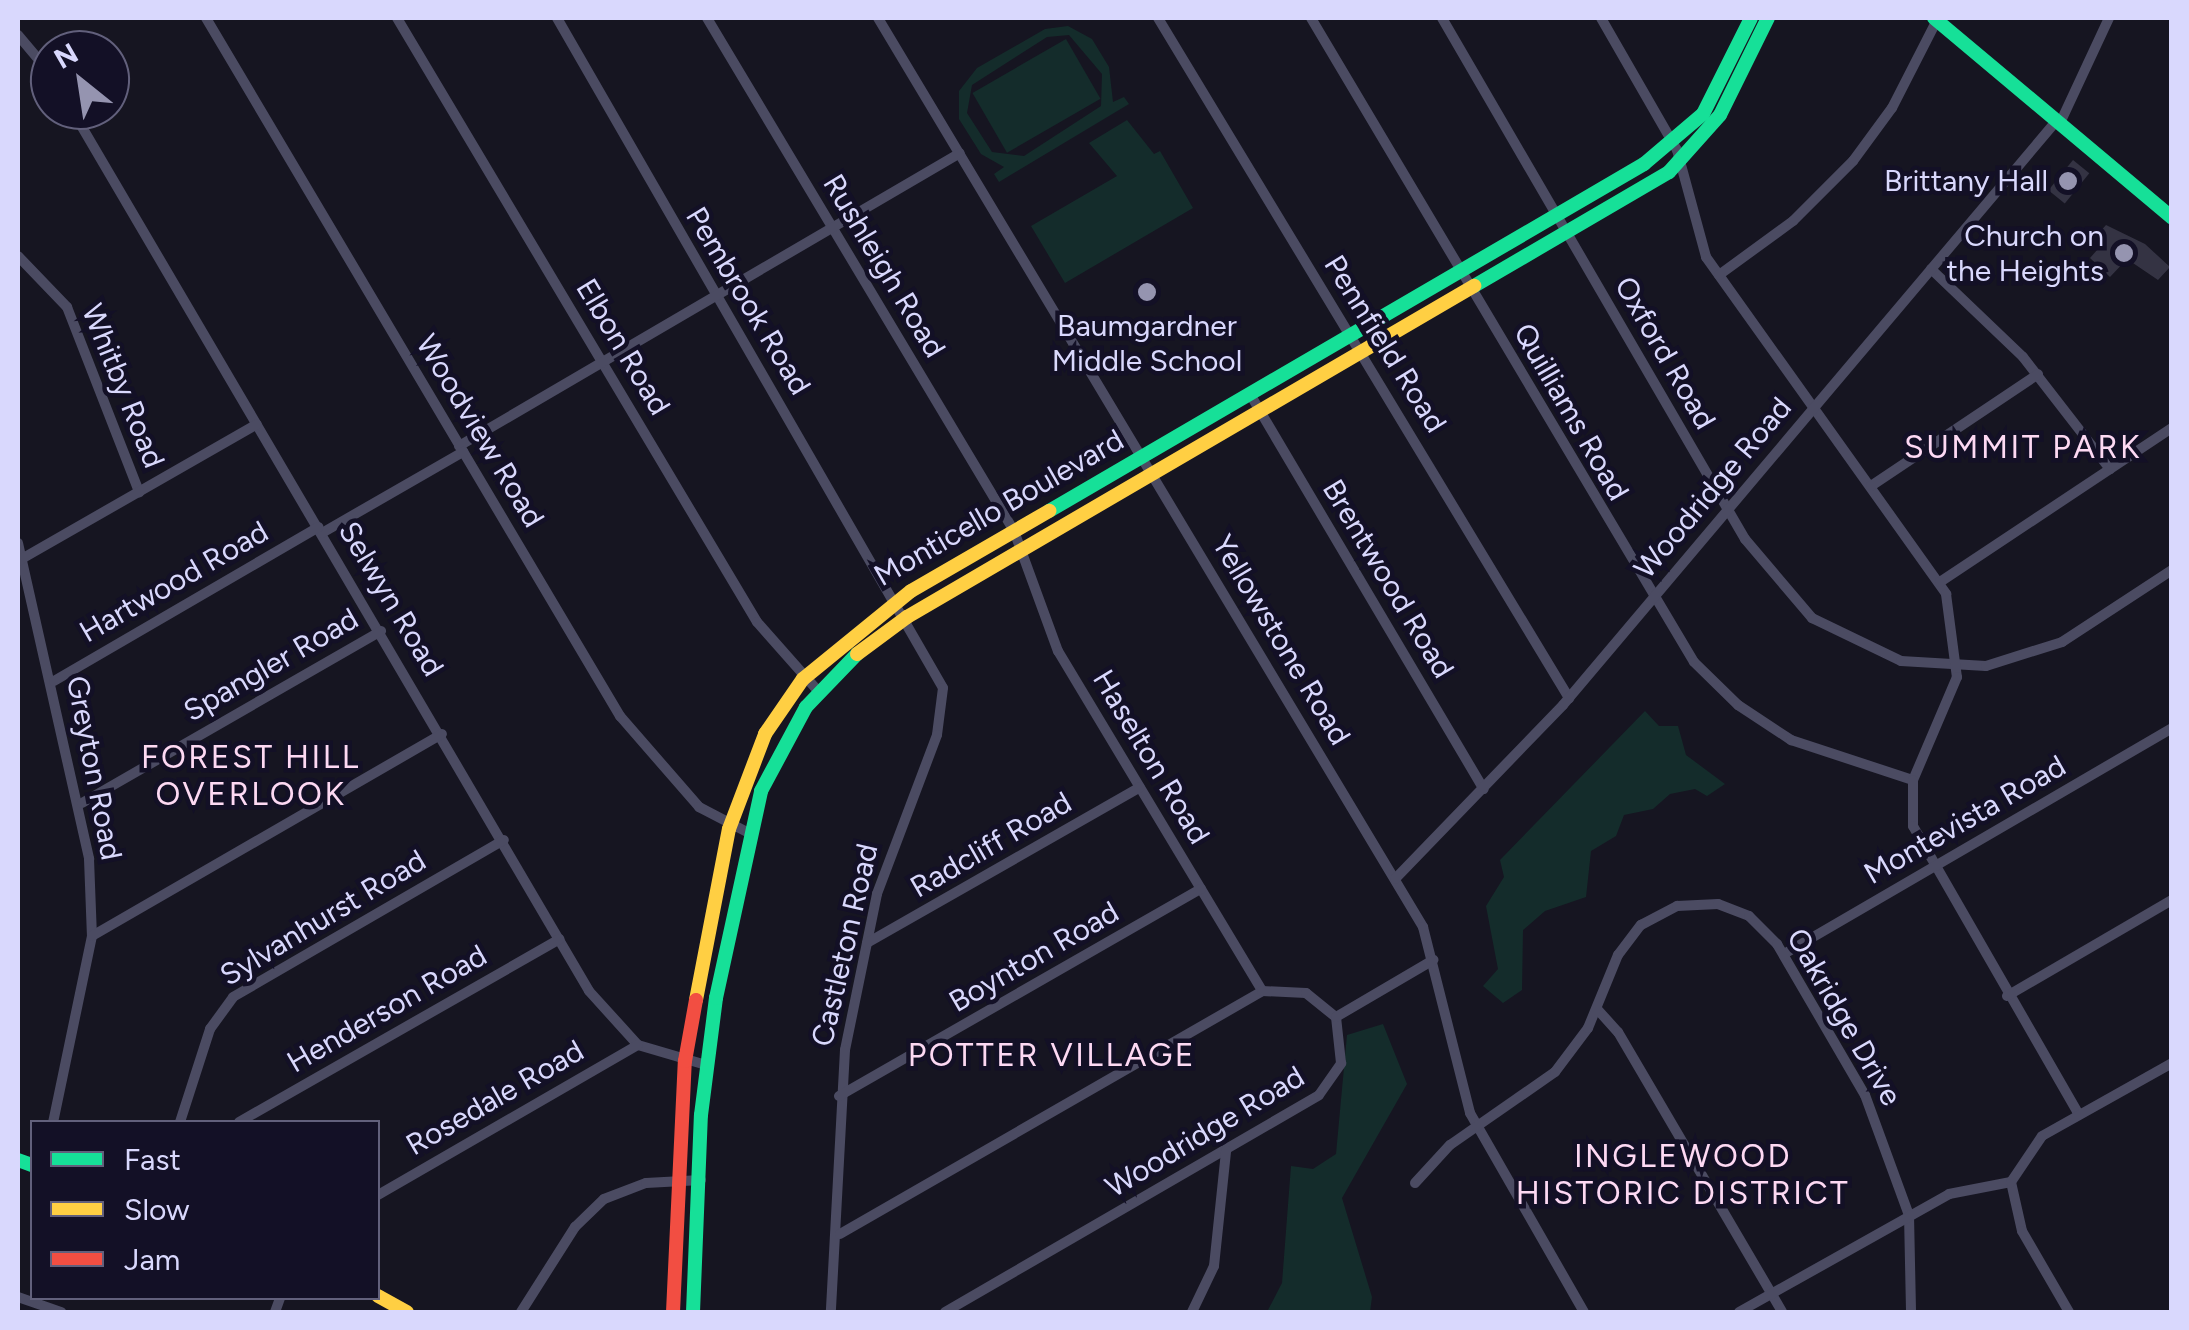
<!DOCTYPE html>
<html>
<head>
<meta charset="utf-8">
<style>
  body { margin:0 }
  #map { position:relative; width:2189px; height:1330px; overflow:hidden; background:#161521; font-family:Figtree,sans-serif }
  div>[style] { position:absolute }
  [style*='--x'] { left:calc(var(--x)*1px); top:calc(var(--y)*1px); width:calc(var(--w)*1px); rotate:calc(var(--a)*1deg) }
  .green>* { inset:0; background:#142c2b; transform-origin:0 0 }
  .building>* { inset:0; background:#343343; transform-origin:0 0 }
  .street>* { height:10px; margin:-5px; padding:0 5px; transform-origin:5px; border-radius:5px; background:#4b4b62 }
  .fast>* { height:14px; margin:-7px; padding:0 7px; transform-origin:7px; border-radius:7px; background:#16e098 }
  .slow>* { height:14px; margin:-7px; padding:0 7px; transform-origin:7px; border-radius:7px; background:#ffcf43 }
  .jam>* { height:14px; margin:-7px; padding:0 7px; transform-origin:7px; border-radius:7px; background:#f24e42 }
  .dots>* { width:28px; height:28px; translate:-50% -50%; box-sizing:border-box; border:5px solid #131026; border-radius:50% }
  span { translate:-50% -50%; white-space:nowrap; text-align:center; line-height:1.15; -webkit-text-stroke:9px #131026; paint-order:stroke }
  .poi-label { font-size:30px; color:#d9d8fd }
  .right { translate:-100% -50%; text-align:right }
  .street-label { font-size:30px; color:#d9d8fd }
  .neighbourhood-label { font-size:32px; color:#fdd9f3; letter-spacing:2.5px }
  .frame { position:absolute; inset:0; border:20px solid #d9d8fd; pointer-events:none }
  .legend { position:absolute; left:30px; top:1120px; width:350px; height:180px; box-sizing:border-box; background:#131026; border:2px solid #62607c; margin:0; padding:12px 18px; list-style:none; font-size:30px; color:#d9d8fd }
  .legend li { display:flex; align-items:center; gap:20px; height:50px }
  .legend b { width:50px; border:2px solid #62607c }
  .north { position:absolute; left:30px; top:30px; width:100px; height:100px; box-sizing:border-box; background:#131026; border:2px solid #62607c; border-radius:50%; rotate:330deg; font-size:28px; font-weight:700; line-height:40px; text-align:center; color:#d9d8fd }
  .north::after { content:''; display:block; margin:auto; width:35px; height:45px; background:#9594b0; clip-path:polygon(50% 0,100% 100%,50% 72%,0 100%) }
</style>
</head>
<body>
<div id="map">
  <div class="green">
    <i style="clip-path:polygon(evenodd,1068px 26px,1092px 39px,1109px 67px,1113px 102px,1124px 97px,1129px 104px,999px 182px,994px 174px,1004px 167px,981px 154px,959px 119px,959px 91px,977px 68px,1045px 29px,1068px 26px,1069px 35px,1102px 74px,1101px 106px,1024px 156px,992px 152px,967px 113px,972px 85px,1047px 37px,1069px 35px)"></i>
    <i style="left:1066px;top:39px;width:69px;height:108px;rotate:60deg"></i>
    <i style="clip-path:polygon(1127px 120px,1154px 154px,1160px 151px,1193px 208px,1065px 283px,1031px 226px,1117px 176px,1089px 143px)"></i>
    <i style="clip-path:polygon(1645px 711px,1659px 726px,1678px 726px,1686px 755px,1725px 784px,1707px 796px,1695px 789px,1670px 794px,1653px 809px,1624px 815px,1616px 836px,1591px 851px,1586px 897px,1545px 911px,1523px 930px,1522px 990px,1503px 1003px,1483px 986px,1498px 969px,1486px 906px,1504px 877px,1500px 860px)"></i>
    <i style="clip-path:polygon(1383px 1024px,1407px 1084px,1342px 1198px,1372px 1297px,1370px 1312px,1267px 1312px,1282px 1283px,1291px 1166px,1313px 1169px,1336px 1154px,1347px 1035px)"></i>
  </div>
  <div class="building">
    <i style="left:2073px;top:160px;width:21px;height:39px;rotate:39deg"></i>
    <i style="clip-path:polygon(2106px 225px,2145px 244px,2170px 267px,2158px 280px,2127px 259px,2110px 277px,2090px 258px,2105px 241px,2098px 234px)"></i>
  </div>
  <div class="street">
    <i style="--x:206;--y:18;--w:812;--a:59.33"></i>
    <i style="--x:620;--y:716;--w:121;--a:49"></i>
    <i style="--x:699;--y:807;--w:56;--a:27.5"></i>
    <i style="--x:397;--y:18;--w:703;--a:59.2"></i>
    <i style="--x:757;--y:622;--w:94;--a:48.5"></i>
    <i style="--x:557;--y:18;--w:773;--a:60.05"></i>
    <i style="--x:943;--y:688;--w:47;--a:97.3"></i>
    <i style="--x:937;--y:735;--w:170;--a:110.7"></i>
    <i style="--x:877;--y:894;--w:159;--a:101.6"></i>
    <i style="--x:845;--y:1050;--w:262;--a:93.1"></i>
    <i style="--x:707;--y:18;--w:598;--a:59.1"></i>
    <i style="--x:1014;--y:531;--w:128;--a:69.9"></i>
    <i style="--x:1058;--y:651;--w:397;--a:59"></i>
    <i style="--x:878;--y:18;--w:1060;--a:59.05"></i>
    <i style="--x:1423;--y:927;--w:192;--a:75.8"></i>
    <i style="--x:1470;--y:1113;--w:229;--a:60.2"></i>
    <i style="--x:1158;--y:18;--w:795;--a:58.85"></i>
    <i style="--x:1311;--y:18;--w:749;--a:59.26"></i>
    <i style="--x:1694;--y:662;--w:62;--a:44.3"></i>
    <i style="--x:1738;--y:705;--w:64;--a:33.4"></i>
    <i style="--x:1791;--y:740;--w:128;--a:18.2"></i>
    <i style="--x:1442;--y:18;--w:603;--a:59.82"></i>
    <i style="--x:1745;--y:539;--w:104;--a:49.7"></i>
    <i style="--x:1812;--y:618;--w:99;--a:25.8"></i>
    <i style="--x:1901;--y:661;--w:85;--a:3.4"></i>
    <i style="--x:1986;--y:666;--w:80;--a:-17.5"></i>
    <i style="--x:2062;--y:642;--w:131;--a:-33.2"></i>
    <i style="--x:1601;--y:18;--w:152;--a:60.1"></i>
    <i style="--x:1677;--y:150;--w:111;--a:74.8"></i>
    <i style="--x:1706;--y:257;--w:414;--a:54.5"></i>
    <i style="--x:1946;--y:594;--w:84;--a:82.5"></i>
    <i style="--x:1957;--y:677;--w:112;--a:113.1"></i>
    <i style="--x:1913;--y:780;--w:46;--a:90"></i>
    <i style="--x:1913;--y:826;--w:333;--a:60.1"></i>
    <i style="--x:18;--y:35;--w:50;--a:49.9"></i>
    <i style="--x:72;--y:110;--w:1021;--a:59.59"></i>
    <i style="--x:589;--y:991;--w:73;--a:47.8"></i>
    <i style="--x:638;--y:1045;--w:71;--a:16.4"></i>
    <i style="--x:2061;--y:121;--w:114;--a:-65"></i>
    <i style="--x:18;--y:256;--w:71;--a:46.1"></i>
    <i style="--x:67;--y:307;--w:199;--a:68.7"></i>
    <i style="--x:1931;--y:269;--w:127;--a:43.7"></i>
    <i style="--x:2023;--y:357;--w:142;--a:52.2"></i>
    <i style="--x:1719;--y:275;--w:92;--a:-36.1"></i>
    <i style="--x:1793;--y:221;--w:85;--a:-45"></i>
    <i style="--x:1853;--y:161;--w:66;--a:-53.7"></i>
    <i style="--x:1892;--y:108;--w:101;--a:-62.9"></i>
    <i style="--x:1250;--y:394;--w:459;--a:59.4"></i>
    <i style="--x:459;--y:446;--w:580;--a:-30.32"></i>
    <i style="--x:1871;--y:486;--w:201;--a:-33.8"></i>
    <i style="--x:322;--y:533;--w:163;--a:-29.9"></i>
    <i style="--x:18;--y:543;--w:324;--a:77.3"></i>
    <i style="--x:89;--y:859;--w:77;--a:87.8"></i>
    <i style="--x:92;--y:936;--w:190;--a:101.8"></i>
    <i style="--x:18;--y:561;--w:275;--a:-29.8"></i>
    <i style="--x:1940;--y:582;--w:278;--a:-33.6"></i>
    <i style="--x:54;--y:681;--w:306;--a:-30.2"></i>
    <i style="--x:82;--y:803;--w:345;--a:-29.9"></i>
    <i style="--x:1395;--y:879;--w:242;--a:-46"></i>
    <i style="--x:1563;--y:705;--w:767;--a:-49.81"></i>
    <i style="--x:92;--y:936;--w:404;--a:-30"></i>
    <i style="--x:867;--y:943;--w:314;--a:-29.7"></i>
    <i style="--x:1784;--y:954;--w:449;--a:-30.2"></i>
    <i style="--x:2007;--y:996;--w:191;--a:-30.2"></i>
    <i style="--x:1598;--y:1010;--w:30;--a:48"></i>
    <i style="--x:1618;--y:1032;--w:324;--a:59.6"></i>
    <i style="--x:839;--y:1096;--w:417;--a:-29.8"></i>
    <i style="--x:180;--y:1122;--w:98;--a:-72.1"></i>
    <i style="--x:210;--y:1029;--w:39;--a:-54"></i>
    <i style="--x:233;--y:997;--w:313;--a:-30.1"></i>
    <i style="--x:239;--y:1122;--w:369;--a:-29.7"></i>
    <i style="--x:2011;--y:1182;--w:50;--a:77.3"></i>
    <i style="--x:2022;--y:1231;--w:94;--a:59.9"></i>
    <i style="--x:1415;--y:1183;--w:52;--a:-47.4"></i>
    <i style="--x:1450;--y:1145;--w:128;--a:-34.8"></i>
    <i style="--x:1555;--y:1072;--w:55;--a:-53.1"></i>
    <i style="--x:1588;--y:1028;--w:79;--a:-67.7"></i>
    <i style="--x:1618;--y:955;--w:38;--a:-53"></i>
    <i style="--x:1641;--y:925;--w:41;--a:-27.8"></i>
    <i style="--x:1677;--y:906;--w:41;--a:-2.8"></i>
    <i style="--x:1718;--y:904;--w:33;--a:21"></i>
    <i style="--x:1749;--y:916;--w:40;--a:45"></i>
    <i style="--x:1777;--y:944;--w:175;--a:59.8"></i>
    <i style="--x:1865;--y:1095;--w:128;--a:69.9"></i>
    <i style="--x:1909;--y:1215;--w:97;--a:88.8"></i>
    <i style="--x:378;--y:1195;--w:300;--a:-30"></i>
    <i style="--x:840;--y:1234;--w:487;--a:-29.9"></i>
    <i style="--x:1262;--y:991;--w:44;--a:2.6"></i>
    <i style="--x:1306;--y:993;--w:38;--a:39"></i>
    <i style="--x:18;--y:1297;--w:46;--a:19.2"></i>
    <i style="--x:275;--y:1312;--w:15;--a:-70"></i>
    <i style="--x:521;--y:1312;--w:101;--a:-57.6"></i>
    <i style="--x:575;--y:1227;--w:40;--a:-44"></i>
    <i style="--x:604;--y:1199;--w:45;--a:-20.9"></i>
    <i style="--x:646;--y:1183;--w:55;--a:-3.1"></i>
    <i style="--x:945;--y:1312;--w:432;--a:-30.1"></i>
    <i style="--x:1319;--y:1095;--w:39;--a:-55"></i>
    <i style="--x:1341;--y:1063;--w:46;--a:-96.2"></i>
    <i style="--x:1336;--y:1017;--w:113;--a:-30.4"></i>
    <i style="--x:1192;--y:1312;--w:51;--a:-64.4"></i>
    <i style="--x:1214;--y:1266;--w:116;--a:-84"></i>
    <i style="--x:1739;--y:1312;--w:241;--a:-29.3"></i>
    <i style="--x:1949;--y:1194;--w:63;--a:-11"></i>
    <i style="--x:2011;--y:1182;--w:55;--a:-56"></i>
    <i style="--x:2042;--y:1136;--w:149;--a:-29.3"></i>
  </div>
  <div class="fast">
    <i style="--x:1934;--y:18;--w:311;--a:40"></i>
    <i style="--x:1474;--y:286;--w:226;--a:-30.3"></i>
    <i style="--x:1669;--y:172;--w:76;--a:-48.2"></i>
    <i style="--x:1720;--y:115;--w:108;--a:-63.7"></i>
    <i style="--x:1049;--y:511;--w:689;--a:-30.25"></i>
    <i style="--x:1644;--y:164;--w:77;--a:-40.3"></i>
    <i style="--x:1703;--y:114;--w:107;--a:-63.4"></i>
    <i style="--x:18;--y:1160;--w:15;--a:20"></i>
    <i style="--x:693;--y:1312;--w:197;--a:-87.7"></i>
    <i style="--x:701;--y:1115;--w:118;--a:-82.7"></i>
    <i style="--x:716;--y:998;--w:212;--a:-77.7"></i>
    <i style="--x:761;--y:791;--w:95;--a:-61.8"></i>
    <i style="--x:806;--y:707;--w:74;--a:-46.1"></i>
  </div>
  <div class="slow">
    <i style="--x:857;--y:654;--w:62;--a:-36.5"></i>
    <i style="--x:907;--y:617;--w:657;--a:-30.28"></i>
    <i style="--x:696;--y:1000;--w:174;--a:-79.1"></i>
    <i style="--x:729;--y:829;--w:102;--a:-69.2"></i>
    <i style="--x:765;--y:734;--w:67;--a:-55.4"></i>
    <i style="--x:803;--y:679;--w:139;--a:-39.2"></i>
    <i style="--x:911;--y:591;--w:160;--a:-30.1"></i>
    <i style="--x:378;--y:1296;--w:33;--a:29"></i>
  </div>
  <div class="jam">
    <i style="--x:673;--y:1312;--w:251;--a:-87.3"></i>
    <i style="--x:685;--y:1061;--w:62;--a:-79.8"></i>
  </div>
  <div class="dots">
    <i style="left:2068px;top:181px;background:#9594b0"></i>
    <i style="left:2124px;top:253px;background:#9594b0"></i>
    <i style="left:1147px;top:292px;background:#9594b0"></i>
  </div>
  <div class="poi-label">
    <span class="right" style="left:2048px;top:181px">Brittany Hall</span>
    <span class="right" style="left:2104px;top:253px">Church on<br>the Heights</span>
    <span style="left:1147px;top:343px">Baumgardner<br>Middle School</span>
  </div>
  <div class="street-label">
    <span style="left:884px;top:266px;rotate:59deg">Rushleigh Road</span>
    <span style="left:748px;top:301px;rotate:59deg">Pembrook Road</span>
    <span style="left:1385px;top:344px;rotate:58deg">Pennfield Road</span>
    <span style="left:623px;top:347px;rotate:59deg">Elbon Road</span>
    <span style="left:1665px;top:353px;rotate:60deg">Oxford Road</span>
    <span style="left:123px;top:386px;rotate:68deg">Whitby Road</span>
    <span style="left:1571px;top:412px;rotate:60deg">Quilliams Road</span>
    <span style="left:480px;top:431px;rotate:59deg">Woodview Road</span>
    <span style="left:1713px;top:488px;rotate:-50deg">Woodridge Road</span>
    <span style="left:999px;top:508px;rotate:-30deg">Monticello Boulevard</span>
    <span style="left:1388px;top:579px;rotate:59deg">Brentwood Road</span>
    <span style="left:174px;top:582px;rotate:-30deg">Hartwood Road</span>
    <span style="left:391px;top:599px;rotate:59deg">Selwyn Road</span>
    <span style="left:1281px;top:640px;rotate:59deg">Yellowstone Road</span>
    <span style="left:271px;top:665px;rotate:-30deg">Spangler Road</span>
    <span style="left:1151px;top:757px;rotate:59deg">Haselton Road</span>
    <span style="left:94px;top:768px;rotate:79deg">Greyton Road</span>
    <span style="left:1965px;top:820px;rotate:-30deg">Montevista Road</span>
    <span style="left:991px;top:845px;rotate:-30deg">Radcliff Road</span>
    <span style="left:323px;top:918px;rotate:-31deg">Sylvanhurst Road</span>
    <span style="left:845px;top:945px;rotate:-77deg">Castleton Road</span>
    <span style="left:1034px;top:957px;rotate:-30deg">Boynton Road</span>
    <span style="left:387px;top:1009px;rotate:-30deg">Henderson Road</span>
    <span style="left:1844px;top:1017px;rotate:60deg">Oakridge Drive</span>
    <span style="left:495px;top:1098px;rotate:-30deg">Rosedale Road</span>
    <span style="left:1205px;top:1132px;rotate:-31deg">Woodridge Road</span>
  </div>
  <div class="neighbourhood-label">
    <span style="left:2023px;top:447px">SUMMIT PARK</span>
    <span style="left:251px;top:776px">FOREST HILL<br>OVERLOOK</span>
    <span style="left:1052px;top:1055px">POTTER VILLAGE</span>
    <span style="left:1683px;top:1175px">INGLEWOOD<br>HISTORIC DISTRICT</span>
  </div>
  <div class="frame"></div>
  <ul class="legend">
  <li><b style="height:12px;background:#16e098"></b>Fast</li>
  <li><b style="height:12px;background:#ffcf43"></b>Slow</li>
  <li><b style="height:12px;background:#f24e42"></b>Jam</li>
  </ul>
  <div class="north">N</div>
</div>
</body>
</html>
